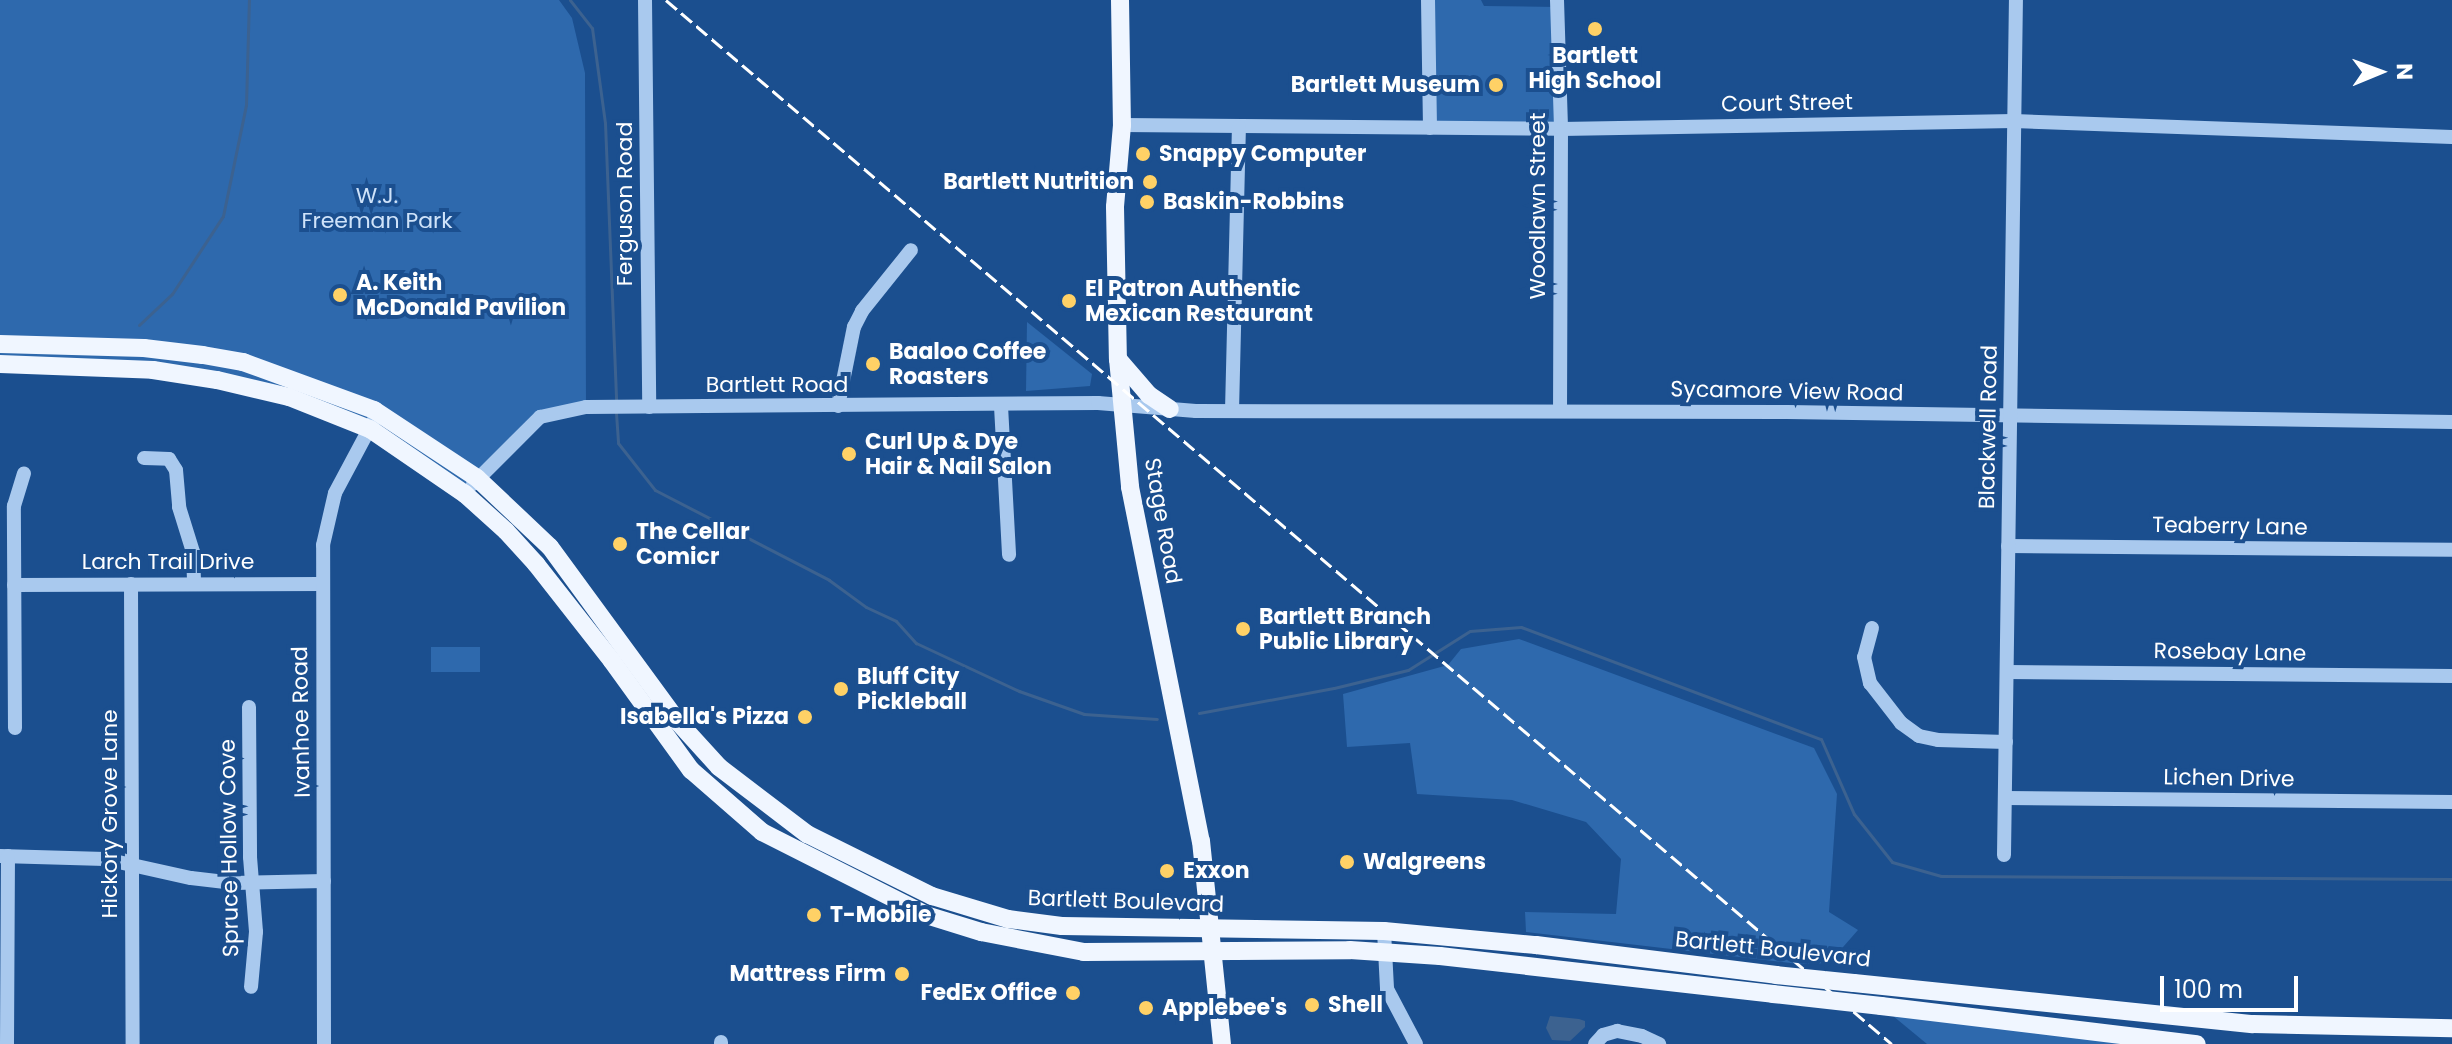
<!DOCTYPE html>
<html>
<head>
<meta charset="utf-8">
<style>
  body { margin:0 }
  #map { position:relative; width:2452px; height:1044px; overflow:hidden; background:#1b4f8f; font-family:Poppins,sans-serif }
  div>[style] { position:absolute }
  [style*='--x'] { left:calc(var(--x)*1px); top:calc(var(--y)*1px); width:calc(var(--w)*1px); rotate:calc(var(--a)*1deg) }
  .green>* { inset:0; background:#2e69ad; transform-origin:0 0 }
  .water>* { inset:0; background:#3c6290 }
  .stream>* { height:3px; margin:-1.5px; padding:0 1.5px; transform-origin:1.5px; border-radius:1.5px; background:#3c6290 }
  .minor>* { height:14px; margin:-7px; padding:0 7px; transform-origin:7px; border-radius:7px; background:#a9c9ee }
  .major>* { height:18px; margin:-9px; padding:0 9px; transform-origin:9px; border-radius:9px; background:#f0f6ff }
  .rail>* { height:3px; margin-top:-1.5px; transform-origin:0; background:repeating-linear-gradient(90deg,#fff 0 14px,transparent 0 20px) }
  .major-bridge>* { height:18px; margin:-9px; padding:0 9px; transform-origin:9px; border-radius:9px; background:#f0f6ff }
  .dots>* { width:22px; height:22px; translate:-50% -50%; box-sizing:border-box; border:4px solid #1b4f8f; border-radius:50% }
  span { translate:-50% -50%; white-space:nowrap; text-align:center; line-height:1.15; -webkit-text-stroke:8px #1b4f8f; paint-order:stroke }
  .poi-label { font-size:22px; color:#fff; font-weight:700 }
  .right { translate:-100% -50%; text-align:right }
  .left { translate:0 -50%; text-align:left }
  .street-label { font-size:22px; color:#fff }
  .park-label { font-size:22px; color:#cfe3fa }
  .north { position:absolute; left:2340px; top:32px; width:80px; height:80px; -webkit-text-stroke:6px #1b4f8f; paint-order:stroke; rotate:89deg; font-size:22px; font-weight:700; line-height:32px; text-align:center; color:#fff }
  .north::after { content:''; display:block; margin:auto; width:28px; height:36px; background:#fff; clip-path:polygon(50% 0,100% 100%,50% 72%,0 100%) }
  .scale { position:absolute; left:2160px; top:976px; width:138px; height:36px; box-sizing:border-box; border:4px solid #fff; border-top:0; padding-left:10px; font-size:24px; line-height:28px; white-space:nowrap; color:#fff; -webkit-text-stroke:6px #1b4f8f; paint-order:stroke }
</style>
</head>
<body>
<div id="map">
  <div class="green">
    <i style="clip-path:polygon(0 0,559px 0,572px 18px,585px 73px,586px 407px,540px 417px,465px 494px,409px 454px,268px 390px,0 364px)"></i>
    <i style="clip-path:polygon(1428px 0,1481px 0,1484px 6px,1557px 7px,1561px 129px,1430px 128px)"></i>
    <i style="clip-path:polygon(1027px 322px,1092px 374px,1090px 386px,1026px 391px)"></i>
    <i style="clip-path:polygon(1519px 639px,1814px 748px,1837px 794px,1829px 912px,1858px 930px,1829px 963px,1799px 964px,1526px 932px,1525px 912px,1616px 914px,1621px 859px,1586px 822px,1512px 800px,1417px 794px,1410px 743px,1347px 747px,1343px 694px,1448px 665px,1461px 649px)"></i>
    <i style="left:480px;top:647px;width:25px;height:49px;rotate:90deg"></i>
    <i style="clip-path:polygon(1881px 1006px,2197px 1044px,1927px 1044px)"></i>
  </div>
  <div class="water">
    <i style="clip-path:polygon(1550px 1016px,1579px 1019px,1585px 1021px,1585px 1027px,1570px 1041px,1552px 1040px,1546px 1028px)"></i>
  </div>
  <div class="stream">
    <i style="--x:570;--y:0;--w:36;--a:52"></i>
    <i style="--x:592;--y:28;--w:96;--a:82.2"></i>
    <i style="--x:605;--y:123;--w:279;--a:87.7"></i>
    <i style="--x:139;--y:325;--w:45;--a:-43.2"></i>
    <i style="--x:172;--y:294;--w:93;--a:-56.8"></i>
    <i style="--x:223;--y:216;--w:113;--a:-78.3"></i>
    <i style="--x:246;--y:105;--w:105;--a:-88.4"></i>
    <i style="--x:616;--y:413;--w:30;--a:86"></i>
    <i style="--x:618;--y:443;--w:60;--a:51.8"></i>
    <i style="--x:655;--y:490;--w:196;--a:27.3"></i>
    <i style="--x:829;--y:580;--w:46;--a:36.1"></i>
    <i style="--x:866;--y:607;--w:33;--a:25"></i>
    <i style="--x:896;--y:621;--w:30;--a:48"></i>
    <i style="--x:916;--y:643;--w:114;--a:25"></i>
    <i style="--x:1019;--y:691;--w:69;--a:19.5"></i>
    <i style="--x:1084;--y:714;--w:73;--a:3.9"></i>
    <i style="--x:1199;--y:713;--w:137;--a:-10.5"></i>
    <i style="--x:1334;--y:688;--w:76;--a:-13.7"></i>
    <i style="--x:1408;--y:670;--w:73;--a:-32.2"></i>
    <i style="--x:1470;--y:631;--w:51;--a:-4.5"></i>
    <i style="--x:1521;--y:627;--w:320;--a:20.5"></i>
    <i style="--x:1821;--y:739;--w:82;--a:66.3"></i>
    <i style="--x:1854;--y:814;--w:61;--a:51.6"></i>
    <i style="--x:1892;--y:862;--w:51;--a:15.9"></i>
    <i style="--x:1941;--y:876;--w:511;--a:0.34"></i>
  </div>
  <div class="minor">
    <i style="--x:645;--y:0;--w:407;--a:89.4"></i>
    <i style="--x:1428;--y:0;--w:128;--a:89.1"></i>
    <i style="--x:1557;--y:0;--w:129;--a:88.2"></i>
    <i style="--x:1561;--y:129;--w:282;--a:90.2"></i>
    <i style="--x:1122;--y:125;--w:439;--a:0.5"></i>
    <i style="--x:1561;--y:129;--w:453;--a:-1"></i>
    <i style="--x:2014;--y:121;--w:438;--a:2.1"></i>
    <i style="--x:838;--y:406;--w:81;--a:-78.6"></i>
    <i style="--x:854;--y:327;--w:18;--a:-63"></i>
    <i style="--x:862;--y:311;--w:78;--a:-51.2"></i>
    <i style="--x:1001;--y:406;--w:149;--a:86.9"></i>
    <i style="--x:1232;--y:411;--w:284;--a:-88.6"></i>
    <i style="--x:144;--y:458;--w:25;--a:2"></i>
    <i style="--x:169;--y:459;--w:13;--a:58"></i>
    <i style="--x:176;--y:470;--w:37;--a:85"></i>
    <i style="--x:179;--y:507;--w:47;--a:72.7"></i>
    <i style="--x:193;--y:552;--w:32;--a:88"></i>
    <i style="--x:473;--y:484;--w:95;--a:-45"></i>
    <i style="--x:540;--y:417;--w:47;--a:-12.3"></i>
    <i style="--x:586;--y:407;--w:512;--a:-0.45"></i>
    <i style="--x:1098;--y:403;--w:98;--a:4.7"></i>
    <i style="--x:1196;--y:411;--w:591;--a:0.1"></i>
    <i style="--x:1787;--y:412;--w:665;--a:0.86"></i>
    <i style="--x:2008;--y:546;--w:444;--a:0.5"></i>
    <i style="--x:131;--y:584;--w:460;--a:89.8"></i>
    <i style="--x:14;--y:585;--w:308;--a:-0.2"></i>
    <i style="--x:1872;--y:628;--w:30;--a:105"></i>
    <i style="--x:1864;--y:657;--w:27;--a:77"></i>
    <i style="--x:1870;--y:683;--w:51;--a:52.2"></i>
    <i style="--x:1901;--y:723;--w:22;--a:36"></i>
    <i style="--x:1919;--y:736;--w:19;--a:12"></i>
    <i style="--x:1938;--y:740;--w:68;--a:1.7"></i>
    <i style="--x:2007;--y:672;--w:445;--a:0.5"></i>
    <i style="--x:249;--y:707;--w:150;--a:89.6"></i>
    <i style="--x:250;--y:857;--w:75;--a:85.4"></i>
    <i style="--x:256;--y:932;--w:55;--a:95.2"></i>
    <i style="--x:15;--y:728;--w:222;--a:-90.3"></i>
    <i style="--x:14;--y:506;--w:34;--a:-73"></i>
    <i style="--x:2005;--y:798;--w:447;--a:0.5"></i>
    <i style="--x:2004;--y:855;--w:855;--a:-89.2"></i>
    <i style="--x:0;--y:856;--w:105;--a:1.6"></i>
    <i style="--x:105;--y:859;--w:88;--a:12.5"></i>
    <i style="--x:191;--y:878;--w:43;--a:6.6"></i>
    <i style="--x:234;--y:883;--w:90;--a:-1.3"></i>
    <i style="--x:1384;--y:931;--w:58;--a:87"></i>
    <i style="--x:1387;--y:989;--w:62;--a:62.2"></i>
    <i style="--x:721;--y:1042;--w:2;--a:90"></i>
    <i style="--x:7;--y:1044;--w:188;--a:-89.7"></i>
    <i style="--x:324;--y:1044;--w:499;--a:-90.1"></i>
    <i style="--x:323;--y:545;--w:53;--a:-77"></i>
    <i style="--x:335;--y:493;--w:83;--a:-61.9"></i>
    <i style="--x:1595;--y:1044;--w:12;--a:-48"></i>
    <i style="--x:1603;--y:1035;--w:15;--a:-16"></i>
    <i style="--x:1617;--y:1031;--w:25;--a:11"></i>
    <i style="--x:1642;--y:1036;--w:19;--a:25"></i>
  </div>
  <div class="major">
    <i style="--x:1120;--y:0;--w:125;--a:89.1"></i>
    <i style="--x:1122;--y:125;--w:82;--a:94.9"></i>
    <i style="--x:1115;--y:207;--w:152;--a:88.9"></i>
    <i style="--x:1118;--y:359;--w:129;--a:84.6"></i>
    <i style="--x:1130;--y:487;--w:361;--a:78.7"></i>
    <i style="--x:1201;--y:841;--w:204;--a:84.1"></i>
    <i style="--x:0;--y:344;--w:144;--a:1.6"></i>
    <i style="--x:144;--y:348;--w:59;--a:6.8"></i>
    <i style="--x:203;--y:355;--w:41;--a:9.9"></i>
    <i style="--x:243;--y:362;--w:140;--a:20.1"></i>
    <i style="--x:374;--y:410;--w:123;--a:33.4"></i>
    <i style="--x:477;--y:478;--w:100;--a:43.4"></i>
    <i style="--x:550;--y:547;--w:218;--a:53.8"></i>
    <i style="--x:679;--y:723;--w:59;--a:47.7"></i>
    <i style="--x:719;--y:767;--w:111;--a:37.3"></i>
    <i style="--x:807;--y:834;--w:140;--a:26.4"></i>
    <i style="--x:932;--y:896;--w:79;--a:16.8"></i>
    <i style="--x:1008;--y:919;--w:54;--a:7.4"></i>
    <i style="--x:1062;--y:926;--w:322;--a:0.9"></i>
    <i style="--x:1384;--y:931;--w:153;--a:5.3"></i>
    <i style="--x:1536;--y:945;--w:242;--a:7.1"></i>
    <i style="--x:1118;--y:359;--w:48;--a:49.3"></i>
    <i style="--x:1149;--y:395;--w:25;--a:34"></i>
    <i style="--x:0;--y:364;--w:153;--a:2.2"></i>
    <i style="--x:153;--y:370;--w:65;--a:8.9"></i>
    <i style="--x:217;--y:380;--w:74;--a:13.3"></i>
    <i style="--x:289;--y:397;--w:87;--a:21.6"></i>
    <i style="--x:370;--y:429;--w:115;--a:34.4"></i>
    <i style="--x:465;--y:494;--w:55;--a:42.1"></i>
    <i style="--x:506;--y:531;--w:45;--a:47.7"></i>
    <i style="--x:536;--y:564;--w:123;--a:51.9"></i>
    <i style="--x:612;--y:661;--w:135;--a:54.1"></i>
    <i style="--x:691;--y:770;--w:94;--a:41.1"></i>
    <i style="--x:762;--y:832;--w:184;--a:26.8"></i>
    <i style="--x:926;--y:915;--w:58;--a:17.2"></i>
    <i style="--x:981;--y:932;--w:105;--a:11"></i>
    <i style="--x:1084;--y:952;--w:266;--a:-0.4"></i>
    <i style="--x:1350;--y:950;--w:90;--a:3.8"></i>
    <i style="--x:1440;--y:956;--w:335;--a:6.5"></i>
    <i style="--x:1854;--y:983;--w:401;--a:5.9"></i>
    <i style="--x:2253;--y:1024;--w:199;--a:1.2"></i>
    <i style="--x:1881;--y:1006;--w:318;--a:6.9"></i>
  </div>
  <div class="rail">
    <i style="--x:666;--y:0;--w:1610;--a:40.42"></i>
  </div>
  <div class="major-bridge">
    <i style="--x:1776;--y:975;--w:78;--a:5.9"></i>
    <i style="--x:1773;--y:994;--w:109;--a:6.3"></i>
  </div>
  <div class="dots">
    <i style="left:1595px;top:29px;background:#ffd166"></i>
    <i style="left:1496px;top:85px;background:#ffd166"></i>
    <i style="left:1143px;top:154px;background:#ffd166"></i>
    <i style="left:1150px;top:182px;background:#ffd166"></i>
    <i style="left:1147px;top:202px;background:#ffd166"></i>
    <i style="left:340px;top:295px;background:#ffd166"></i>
    <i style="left:1069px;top:301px;background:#ffd166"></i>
    <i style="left:873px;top:364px;background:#ffd166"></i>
    <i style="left:849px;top:454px;background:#ffd166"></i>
    <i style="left:620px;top:544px;background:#ffd166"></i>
    <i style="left:1243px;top:629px;background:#ffd166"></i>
    <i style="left:841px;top:689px;background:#ffd166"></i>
    <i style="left:805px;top:717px;background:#ffd166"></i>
    <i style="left:1347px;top:862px;background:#ffd166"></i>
    <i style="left:1167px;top:871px;background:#ffd166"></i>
    <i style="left:814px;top:915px;background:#ffd166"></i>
    <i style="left:902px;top:974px;background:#ffd166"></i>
    <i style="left:1073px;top:993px;background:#ffd166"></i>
    <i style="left:1312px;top:1005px;background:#ffd166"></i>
    <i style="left:1146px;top:1008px;background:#ffd166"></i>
  </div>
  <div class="poi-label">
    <span style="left:1595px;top:68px">Bartlett<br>High School</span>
    <span class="right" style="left:1480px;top:85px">Bartlett Museum</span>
    <span class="left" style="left:1159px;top:154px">Snappy Computer</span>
    <span class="right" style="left:1134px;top:182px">Bartlett Nutrition</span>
    <span class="left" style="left:1163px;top:202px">Baskin-Robbins</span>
    <span class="left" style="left:356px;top:295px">A. Keith<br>McDonald Pavilion</span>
    <span class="left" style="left:1085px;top:301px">El Patron Authentic<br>Mexican Restaurant</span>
    <span class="left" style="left:889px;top:364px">Baaloo Coffee<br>Roasters</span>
    <span class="left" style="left:865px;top:454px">Curl Up &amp; Dye<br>Hair &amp; Nail Salon</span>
    <span class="left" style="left:636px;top:544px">The Cellar<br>Comicr</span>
    <span class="left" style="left:1259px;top:629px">Bartlett Branch<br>Public Library</span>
    <span class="left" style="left:857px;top:689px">Bluff City<br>Pickleball</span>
    <span class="right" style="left:789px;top:717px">Isabella's Pizza</span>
    <span class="left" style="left:1363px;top:862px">Walgreens</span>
    <span class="left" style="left:1183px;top:871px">Exxon</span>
    <span class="left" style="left:830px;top:915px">T-Mobile</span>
    <span class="right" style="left:886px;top:974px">Mattress Firm</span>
    <span class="right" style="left:1057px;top:993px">FedEx Office</span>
    <span class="left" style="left:1328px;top:1005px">Shell</span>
    <span class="left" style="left:1162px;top:1008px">Applebee's</span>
  </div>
  <div class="street-label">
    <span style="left:1787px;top:103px;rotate:-1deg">Court Street</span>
    <span style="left:625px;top:204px;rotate:-90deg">Ferguson Road</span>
    <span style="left:1538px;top:206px;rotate:-90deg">Woodlawn Street</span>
    <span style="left:777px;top:385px">Bartlett Road</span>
    <span style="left:1787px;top:391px;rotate:1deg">Sycamore View Road</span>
    <span style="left:1988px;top:427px;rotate:-89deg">Blackwell Road</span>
    <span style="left:1163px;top:521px;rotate:80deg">Stage Road</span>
    <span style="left:2230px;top:526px;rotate:1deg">Teaberry Lane</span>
    <span style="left:168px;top:562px">Larch Trail Drive</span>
    <span style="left:2230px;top:652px;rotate:1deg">Rosebay Lane</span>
    <span style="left:301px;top:722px;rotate:-91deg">Ivanhoe Road</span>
    <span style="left:2229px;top:778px;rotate:1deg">Lichen Drive</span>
    <span style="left:110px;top:814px;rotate:-90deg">Hickory Grove Lane</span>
    <span style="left:229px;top:848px;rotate:-91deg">Spruce Hollow Cove</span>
    <span style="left:1126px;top:901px;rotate:2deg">Bartlett Boulevard</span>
    <span style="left:1773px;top:949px;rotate:6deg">Bartlett Boulevard</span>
  </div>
  <div class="park-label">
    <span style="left:377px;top:208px">W.J.<br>Freeman Park</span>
  </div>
  <div class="north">N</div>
  <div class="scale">100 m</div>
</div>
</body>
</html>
